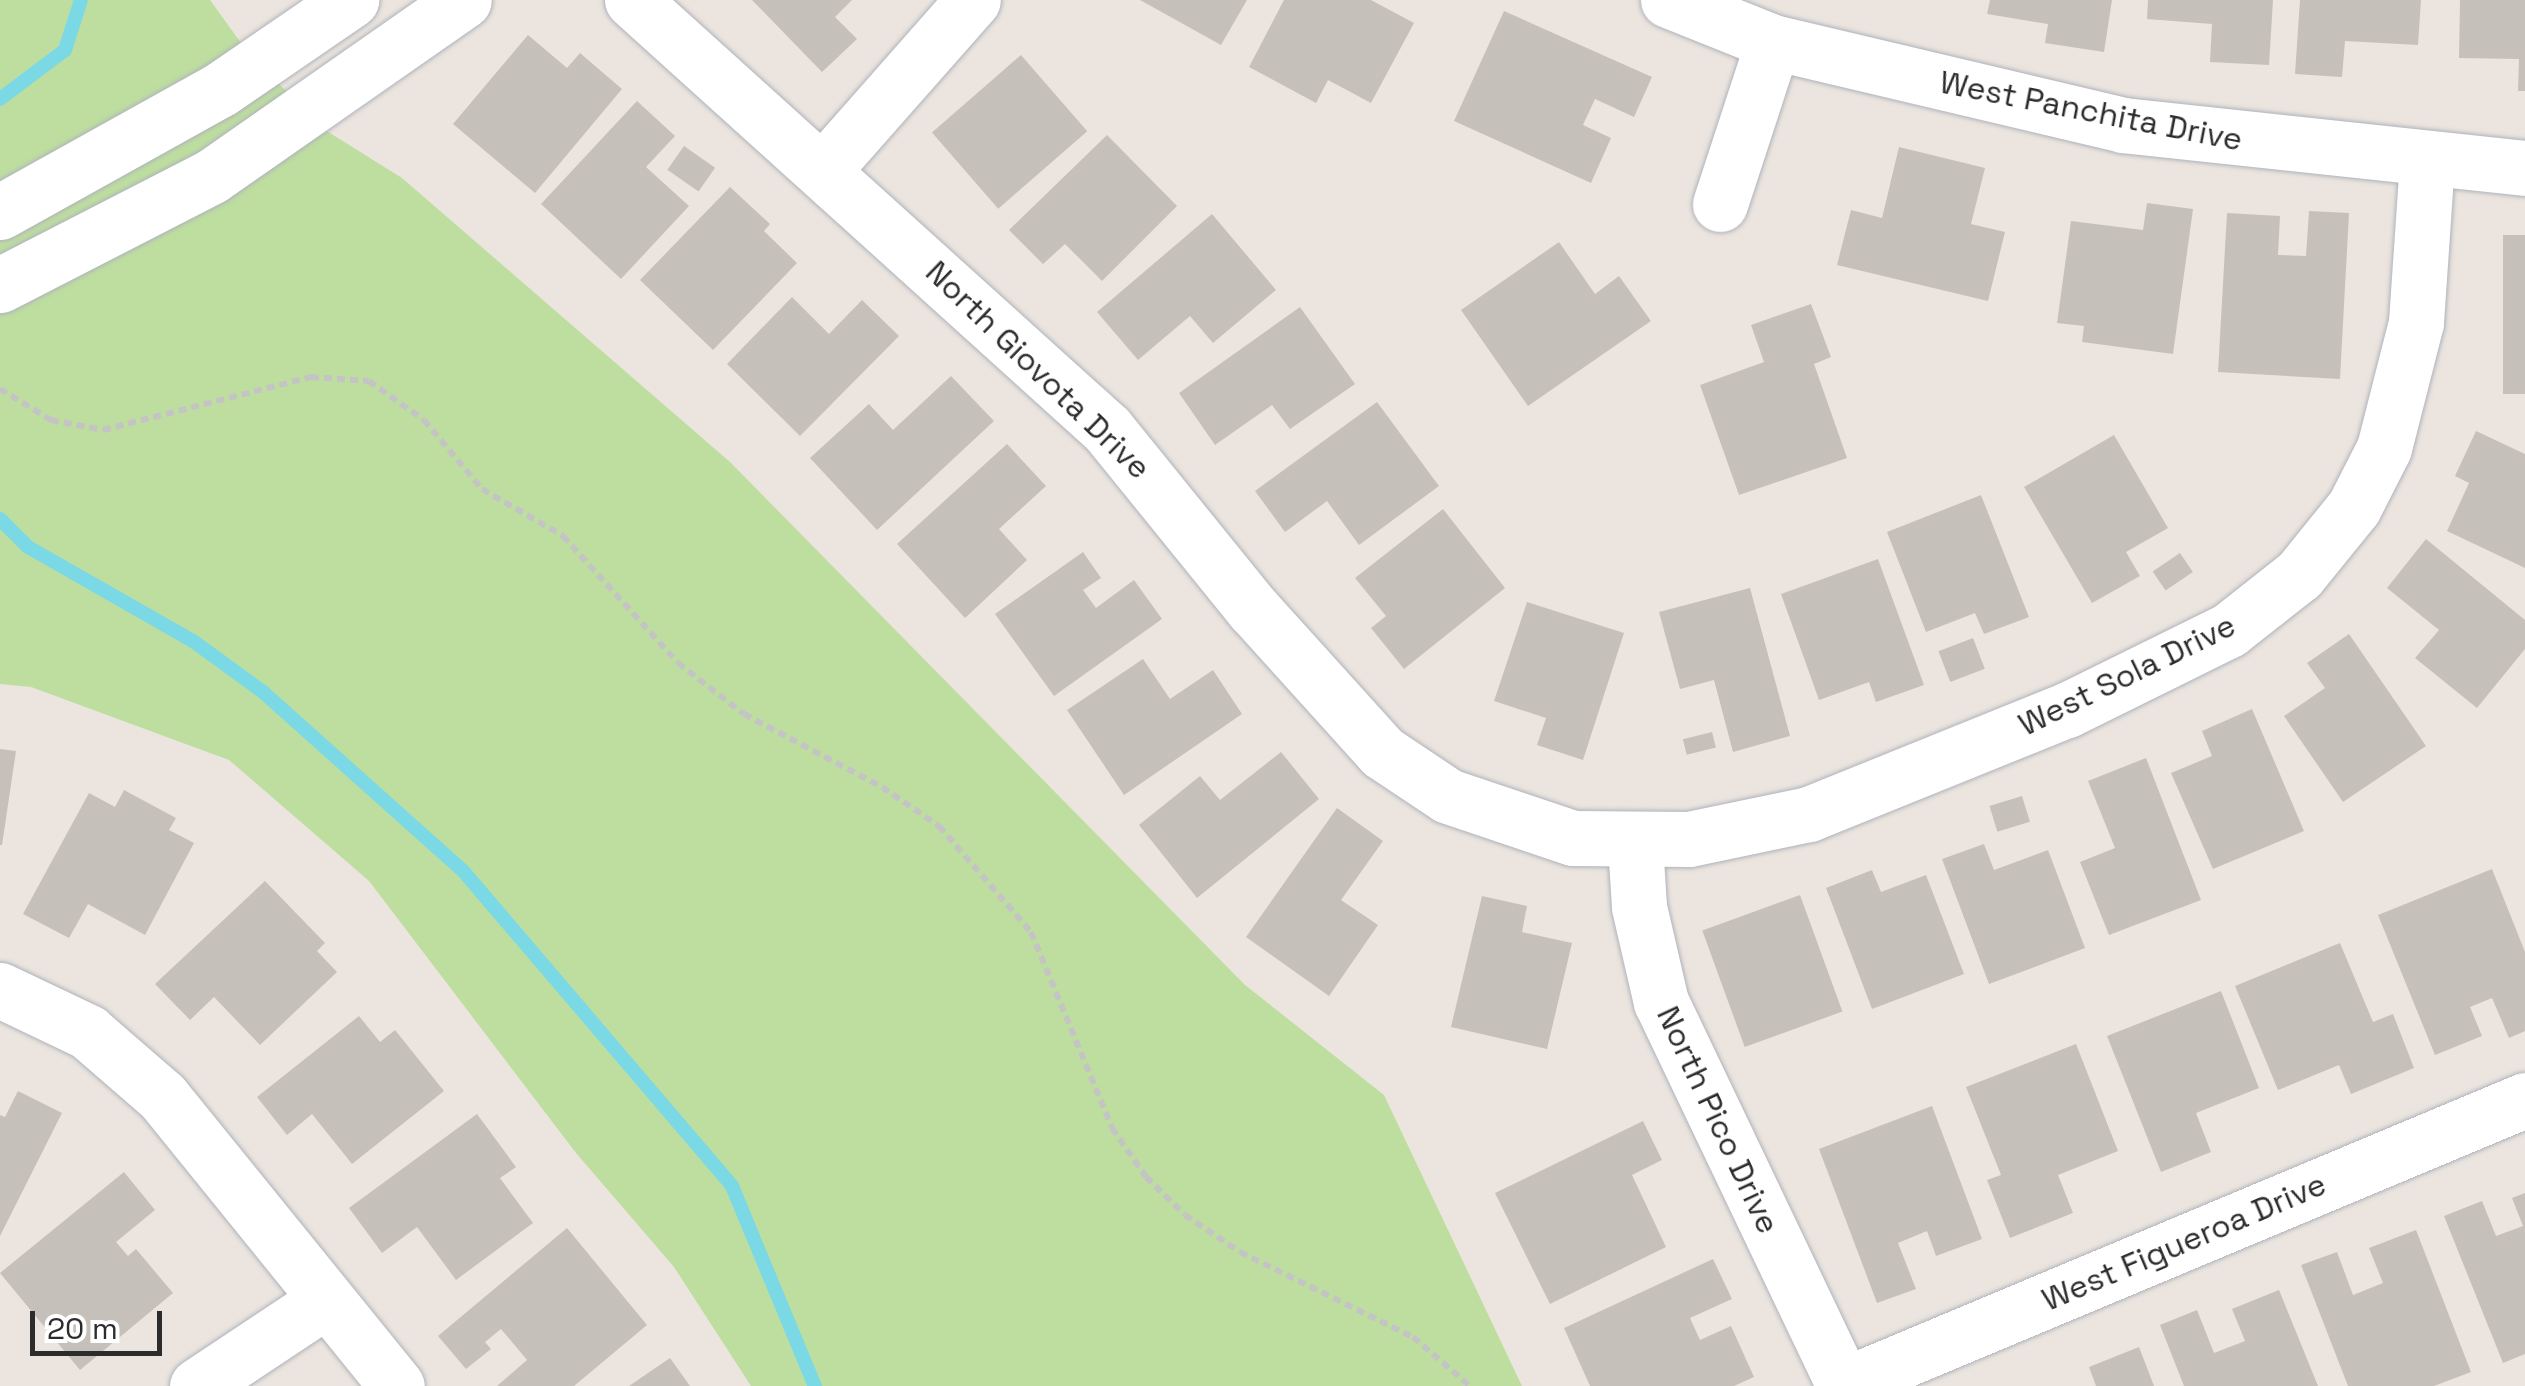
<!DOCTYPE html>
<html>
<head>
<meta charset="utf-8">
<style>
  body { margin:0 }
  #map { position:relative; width:2525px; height:1386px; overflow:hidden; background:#ece5df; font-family:"Space Grotesk",sans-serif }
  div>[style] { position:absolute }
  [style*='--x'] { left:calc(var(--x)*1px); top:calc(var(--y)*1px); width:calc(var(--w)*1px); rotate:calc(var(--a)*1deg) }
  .green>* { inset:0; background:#bedea0 }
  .stream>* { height:14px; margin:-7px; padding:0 7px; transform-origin:7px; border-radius:7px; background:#7bd8e5 }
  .building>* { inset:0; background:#c5c0ba; transform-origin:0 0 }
  .path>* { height:6px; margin-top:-3px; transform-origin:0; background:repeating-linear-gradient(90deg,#c4c4c4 0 8px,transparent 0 13px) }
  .roads { filter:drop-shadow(0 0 2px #afb3bb) drop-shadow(0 0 2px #afb3bb) }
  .minor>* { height:55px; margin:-27.5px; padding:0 27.5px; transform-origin:27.5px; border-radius:27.5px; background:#fff }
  span { translate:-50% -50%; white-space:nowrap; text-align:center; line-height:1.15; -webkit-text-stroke:9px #fff; paint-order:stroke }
  .street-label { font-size:32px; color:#2c2c2c }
  .scale { position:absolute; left:30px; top:1311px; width:132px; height:45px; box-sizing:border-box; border:5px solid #2c2c2c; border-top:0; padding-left:12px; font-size:30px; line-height:35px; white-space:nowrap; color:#2c2c2c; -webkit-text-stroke:8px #fff; paint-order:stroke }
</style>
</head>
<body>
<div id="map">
  <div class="green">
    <i style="clip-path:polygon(0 0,210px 0,246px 50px,322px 128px,402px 178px,730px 462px,1245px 985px,1384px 1095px,1522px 1386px,751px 1386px,674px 1267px,576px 1153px,369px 881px,229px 760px,31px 687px,0 684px)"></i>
  </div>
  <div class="stream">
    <i style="--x:0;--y:99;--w:81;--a:-37"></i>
    <i style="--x:65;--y:50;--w:52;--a:-72.3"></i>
    <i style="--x:0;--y:519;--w:40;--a:45"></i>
    <i style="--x:28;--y:547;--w:190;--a:29.7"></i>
    <i style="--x:193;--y:641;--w:87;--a:36.1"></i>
    <i style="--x:263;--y:692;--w:270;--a:41.8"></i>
    <i style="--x:464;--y:872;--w:413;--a:49.5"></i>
    <i style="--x:732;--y:1186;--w:217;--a:67.5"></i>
  </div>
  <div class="building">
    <i style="clip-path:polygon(752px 0,852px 0,835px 17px,857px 39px,822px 72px)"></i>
    <i style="clip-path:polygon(1140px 0,1247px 0,1221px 45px)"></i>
    <i style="clip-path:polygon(1284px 0,1371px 0,1414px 23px,1371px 103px,1328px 80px,1316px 103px,1249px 67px)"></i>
    <i style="clip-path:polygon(1990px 0,2112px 0,2104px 52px,2045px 43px,2048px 24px,1987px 14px)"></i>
    <i style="clip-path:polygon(2148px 0,2273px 0,2269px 65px,2210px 62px,2212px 24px,2147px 19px)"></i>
    <i style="clip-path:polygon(2300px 0,2421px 0,2418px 45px,2345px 41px,2342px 77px,2295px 74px)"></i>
    <i style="clip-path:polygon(2460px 0,2525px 0,2525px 91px,2518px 91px,2519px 59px,2459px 58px)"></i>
    <i style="clip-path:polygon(1504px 11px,1652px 77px,1634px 117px,1595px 99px,1583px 125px,1611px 138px,1591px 183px,1454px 121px)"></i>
    <i style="clip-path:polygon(528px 35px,567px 68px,580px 53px,622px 89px,535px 193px,453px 124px)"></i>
    <i style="left:1021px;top:55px;width:101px;height:118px;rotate:49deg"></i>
    <i style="clip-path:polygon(637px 101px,675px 136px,646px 167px,689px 206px,621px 279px,541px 204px)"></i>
    <i style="clip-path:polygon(1107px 135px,1177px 206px,1102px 281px,1065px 244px,1043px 264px,1009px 230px)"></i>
    <i style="left:684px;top:146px;width:38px;height:29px;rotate:35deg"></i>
    <i style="clip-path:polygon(1899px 147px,1985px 168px,1971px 224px,2005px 232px,1988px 301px,1837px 265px,1851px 210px,1882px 218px)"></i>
    <i style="clip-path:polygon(730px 187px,770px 224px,764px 231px,797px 263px,713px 350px,640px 280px)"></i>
    <i style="clip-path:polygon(2147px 203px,2193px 209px,2173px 354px,2082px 342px,2084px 326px,2057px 323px,2071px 221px,2143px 230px)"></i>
    <i style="clip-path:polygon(2309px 211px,2349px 213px,2340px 379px,2218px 372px,2227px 213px,2280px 216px,2278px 255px,2306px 256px)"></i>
    <i style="clip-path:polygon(1212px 214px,1276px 290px,1213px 343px,1190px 316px,1138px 360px,1097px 312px)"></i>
    <i style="left:2503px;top:235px;width:22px;height:159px"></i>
    <i style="clip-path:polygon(1559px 242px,1595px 294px,1619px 276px,1651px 321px,1528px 406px,1461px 310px)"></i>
    <i style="clip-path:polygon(792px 297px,829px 334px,862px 300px,899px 336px,800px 436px,727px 364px)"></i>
    <i style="clip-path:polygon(1811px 304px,1831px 357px,1814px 364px,1847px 458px,1739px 495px,1700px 385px,1764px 362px,1751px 325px)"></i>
    <i style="clip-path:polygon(1300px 307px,1355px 384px,1290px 429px,1272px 405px,1215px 445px,1179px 393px)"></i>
    <i style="clip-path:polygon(951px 376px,994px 421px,877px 530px,810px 458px,869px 404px,893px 430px)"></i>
    <i style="clip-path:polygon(1377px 402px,1439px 486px,1359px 545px,1327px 501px,1285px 532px,1255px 491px)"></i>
    <i style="clip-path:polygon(2476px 431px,2525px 454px,2525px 568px,2447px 531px,2469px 483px,2455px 476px)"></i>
    <i style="clip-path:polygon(2114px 435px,2168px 528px,2126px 552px,2140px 576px,2092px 603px,2024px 487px)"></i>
    <i style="clip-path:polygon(1007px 444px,1046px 486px,999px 529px,1027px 560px,965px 618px,897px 544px)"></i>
    <i style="clip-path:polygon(1981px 495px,2029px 617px,1984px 634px,1975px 613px,1926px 632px,1887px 532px)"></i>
    <i style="clip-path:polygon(1443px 509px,1505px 588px,1404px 669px,1371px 628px,1386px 616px,1355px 578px)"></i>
    <i style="clip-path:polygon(2426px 539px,2525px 620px,2525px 649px,2477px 708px,2415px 658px,2439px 630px,2387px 588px)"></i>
    <i style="clip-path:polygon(1083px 552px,1101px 578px,1083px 590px,1096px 608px,1134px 580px,1162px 619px,1054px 696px,995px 614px)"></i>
    <i style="left:2180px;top:553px;width:23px;height:33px;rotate:56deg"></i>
    <i style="clip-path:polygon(1878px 559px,1924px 685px,1876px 702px,1869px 682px,1819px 700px,1781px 594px)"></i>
    <i style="clip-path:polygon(1750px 588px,1790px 736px,1733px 752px,1714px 680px,1680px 689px,1659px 612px)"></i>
    <i style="clip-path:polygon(1527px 602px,1624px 633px,1583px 760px,1537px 745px,1546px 718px,1494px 701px)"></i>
    <i style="clip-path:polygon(2349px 634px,2426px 746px,2343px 802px,2284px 716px,2325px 688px,2307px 663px)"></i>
    <i style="left:1973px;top:638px;width:33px;height:37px;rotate:69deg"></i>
    <i style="clip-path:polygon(1143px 659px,1170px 699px,1213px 670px,1242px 714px,1124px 795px,1067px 710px)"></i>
    <i style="clip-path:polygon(2252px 709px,2304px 831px,2213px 869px,2171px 773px,2212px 756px,2202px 731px)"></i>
    <i style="left:1712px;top:732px;width:16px;height:30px;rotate:76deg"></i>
    <i style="clip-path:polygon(0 749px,16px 751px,2px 845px,0 845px)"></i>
    <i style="clip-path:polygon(1281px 752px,1319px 799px,1197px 898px,1139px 825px,1200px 776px,1220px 800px)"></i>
    <i style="clip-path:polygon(2146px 758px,2201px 900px,2109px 935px,2080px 862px,2115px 848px,2088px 781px)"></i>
    <i style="clip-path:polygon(124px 790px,176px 818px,169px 830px,194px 843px,145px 935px,88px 904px,69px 938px,23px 914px,89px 793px,115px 807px)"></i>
    <i style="left:2022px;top:796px;width:27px;height:34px;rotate:73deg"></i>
    <i style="clip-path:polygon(1337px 808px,1383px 841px,1341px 900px,1378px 925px,1329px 996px,1246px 937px)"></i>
    <i style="clip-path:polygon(1984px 844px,1994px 870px,2048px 850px,2085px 948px,1989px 984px,1942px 859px)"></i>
    <i style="clip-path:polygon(2492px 869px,2525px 952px,2525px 1031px,2509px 1038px,2492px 998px,2470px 1007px,2482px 1036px,2435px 1055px,2378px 915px)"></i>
    <i style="clip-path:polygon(1872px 870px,1881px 892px,1926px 875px,1964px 974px,1872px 1009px,1826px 888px)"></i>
    <i style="clip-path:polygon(265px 881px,325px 943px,317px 951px,337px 972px,260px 1045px,214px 997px,190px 1020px,155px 984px)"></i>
    <i style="left:1800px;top:895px;width:124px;height:104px;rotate:70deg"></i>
    <i style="clip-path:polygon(1482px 896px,1527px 906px,1522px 932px,1572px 943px,1547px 1049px,1451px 1027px)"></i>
    <i style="clip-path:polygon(2340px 943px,2373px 1022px,2393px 1014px,2414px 1068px,2351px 1094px,2339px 1065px,2278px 1090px,2235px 986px)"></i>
    <i style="clip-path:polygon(2221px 991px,2259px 1088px,2196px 1113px,2211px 1152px,2161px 1172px,2107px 1036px)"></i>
    <i style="clip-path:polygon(359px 1016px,380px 1042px,395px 1030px,444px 1091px,352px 1164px,312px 1114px,287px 1135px,257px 1097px)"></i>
    <i style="clip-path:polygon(2076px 1044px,2118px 1151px,2058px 1175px,2073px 1213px,2010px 1238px,1987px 1180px,2001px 1175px,1966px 1087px)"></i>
    <i style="clip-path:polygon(18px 1091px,62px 1113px,0 1236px,0 1115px,5px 1117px)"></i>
    <i style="clip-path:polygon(1932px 1106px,1982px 1239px,1936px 1256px,1927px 1231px,1898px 1243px,1916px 1289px,1877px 1303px,1819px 1149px)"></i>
    <i style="clip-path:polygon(477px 1114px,516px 1167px,500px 1178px,533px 1223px,456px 1280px,417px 1227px,382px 1253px,349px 1208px)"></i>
    <i style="clip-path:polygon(1643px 1121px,1662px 1160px,1632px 1175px,1666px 1247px,1550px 1304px,1495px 1193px)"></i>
    <i style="clip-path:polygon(124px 1172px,155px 1210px,116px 1242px,128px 1256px,136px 1249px,173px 1293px,80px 1370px,0 1273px)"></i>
    <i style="clip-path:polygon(2525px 1193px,2525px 1354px,2503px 1363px,2444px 1216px,2482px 1201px,2496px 1236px,2523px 1226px,2512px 1198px)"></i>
    <i style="clip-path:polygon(567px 1228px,647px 1325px,574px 1386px,497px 1386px,527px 1360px,501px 1329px,485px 1342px,491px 1349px,466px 1369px,438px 1336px)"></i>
    <i style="clip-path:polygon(2416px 1230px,2471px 1372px,2434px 1386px,2348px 1386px,2301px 1265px,2337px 1252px,2353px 1295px,2383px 1283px,2369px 1248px)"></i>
    <i style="clip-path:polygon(1713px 1259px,1732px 1299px,1690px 1318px,1700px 1340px,1731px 1326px,1754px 1377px,1734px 1386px,1590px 1386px,1564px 1328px)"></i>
    <i style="clip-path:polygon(2279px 1290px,2318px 1386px,2184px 1386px,2160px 1325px,2197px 1310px,2214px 1353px,2245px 1341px,2232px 1309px)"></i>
    <i style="clip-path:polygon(2139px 1347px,2154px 1386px,2096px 1386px,2089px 1367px)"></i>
    <i style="clip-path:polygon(670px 1358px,690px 1386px,629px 1386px)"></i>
  </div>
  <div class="path">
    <i style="--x:0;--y:389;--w:60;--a:31.3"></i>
    <i style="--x:51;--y:420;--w:53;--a:10.9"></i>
    <i style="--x:103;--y:430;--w:215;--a:-14.3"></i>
    <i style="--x:311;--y:377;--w:58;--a:3.9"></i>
    <i style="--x:369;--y:381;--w:67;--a:35.3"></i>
    <i style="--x:424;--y:420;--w:90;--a:50"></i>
    <i style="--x:482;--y:489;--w:94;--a:30.1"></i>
    <i style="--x:563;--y:536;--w:171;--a:47.8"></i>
    <i style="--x:678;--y:663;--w:83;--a:37.7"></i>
    <i style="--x:744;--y:714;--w:156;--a:27.9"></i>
    <i style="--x:882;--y:787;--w:69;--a:34.4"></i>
    <i style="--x:939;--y:826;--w:140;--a:49"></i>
    <i style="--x:1031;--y:932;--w:212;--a:67.5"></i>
    <i style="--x:1112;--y:1128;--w:60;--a:55.2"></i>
    <i style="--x:1146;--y:1177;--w:54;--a:44.3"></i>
    <i style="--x:1185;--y:1215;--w:66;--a:33.9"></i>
    <i style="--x:1240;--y:1252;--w:193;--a:26.2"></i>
    <i style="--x:1413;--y:1337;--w:75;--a:40.7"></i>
  </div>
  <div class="roads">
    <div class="minor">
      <i style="--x:632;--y:0;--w:640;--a:42.09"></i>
      <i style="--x:1107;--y:429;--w:232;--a:51"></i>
      <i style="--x:1253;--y:609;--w:193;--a:47.9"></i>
      <i style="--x:1382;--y:752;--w:79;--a:33.7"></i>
      <i style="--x:1448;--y:796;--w:132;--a:18.6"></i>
      <i style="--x:1573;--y:838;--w:116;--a:0.5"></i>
      <i style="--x:1689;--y:839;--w:123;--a:-11.8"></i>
      <i style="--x:1809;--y:814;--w:278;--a:-22"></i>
      <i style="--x:2067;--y:710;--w:181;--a:-26.3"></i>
      <i style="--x:2229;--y:630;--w:89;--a:-38.2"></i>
      <i style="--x:2299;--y:575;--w:87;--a:-51"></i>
      <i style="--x:2354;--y:507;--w:66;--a:-63"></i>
      <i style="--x:2384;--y:448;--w:130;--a:-75.7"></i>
      <i style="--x:2416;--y:322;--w:161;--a:-86.1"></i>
      <i style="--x:1668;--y:0;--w:113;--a:21.8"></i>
      <i style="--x:1773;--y:42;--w:360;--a:13.3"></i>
      <i style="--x:2123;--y:125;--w:404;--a:6.1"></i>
      <i style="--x:824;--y:169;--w:225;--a:-48.6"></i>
      <i style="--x:1720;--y:204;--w:170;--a:-71.9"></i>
      <i style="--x:0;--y:212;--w:253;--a:-29.1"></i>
      <i style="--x:221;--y:89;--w:158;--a:-34.4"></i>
      <i style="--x:0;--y:285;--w:238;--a:-27.2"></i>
      <i style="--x:212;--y:176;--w:307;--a:-34.9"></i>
      <i style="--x:1635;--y:843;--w:64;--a:86.4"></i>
      <i style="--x:1639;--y:907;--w:98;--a:77"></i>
      <i style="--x:1661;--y:1002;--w:424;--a:64.5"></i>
      <i style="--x:1844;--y:1385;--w:738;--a:-22.71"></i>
      <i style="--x:0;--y:990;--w:98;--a:25.5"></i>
      <i style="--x:88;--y:1032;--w:98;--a:40.9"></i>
      <i style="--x:162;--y:1096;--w:373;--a:51"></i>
      <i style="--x:197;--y:1386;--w:154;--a:-33.6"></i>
    </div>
  </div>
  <div class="street-label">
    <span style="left:2091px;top:111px;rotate:11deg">West Panchita Drive</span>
    <span style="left:1038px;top:370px;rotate:44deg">North Giovota Drive</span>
    <span style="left:2127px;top:675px;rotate:-26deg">West Sola Drive</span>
    <span style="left:1718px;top:1120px;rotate:65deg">North Pico Drive</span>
    <span style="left:2184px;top:1242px;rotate:-23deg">West Figueroa Drive</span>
  </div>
  <div class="scale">20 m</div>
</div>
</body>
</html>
